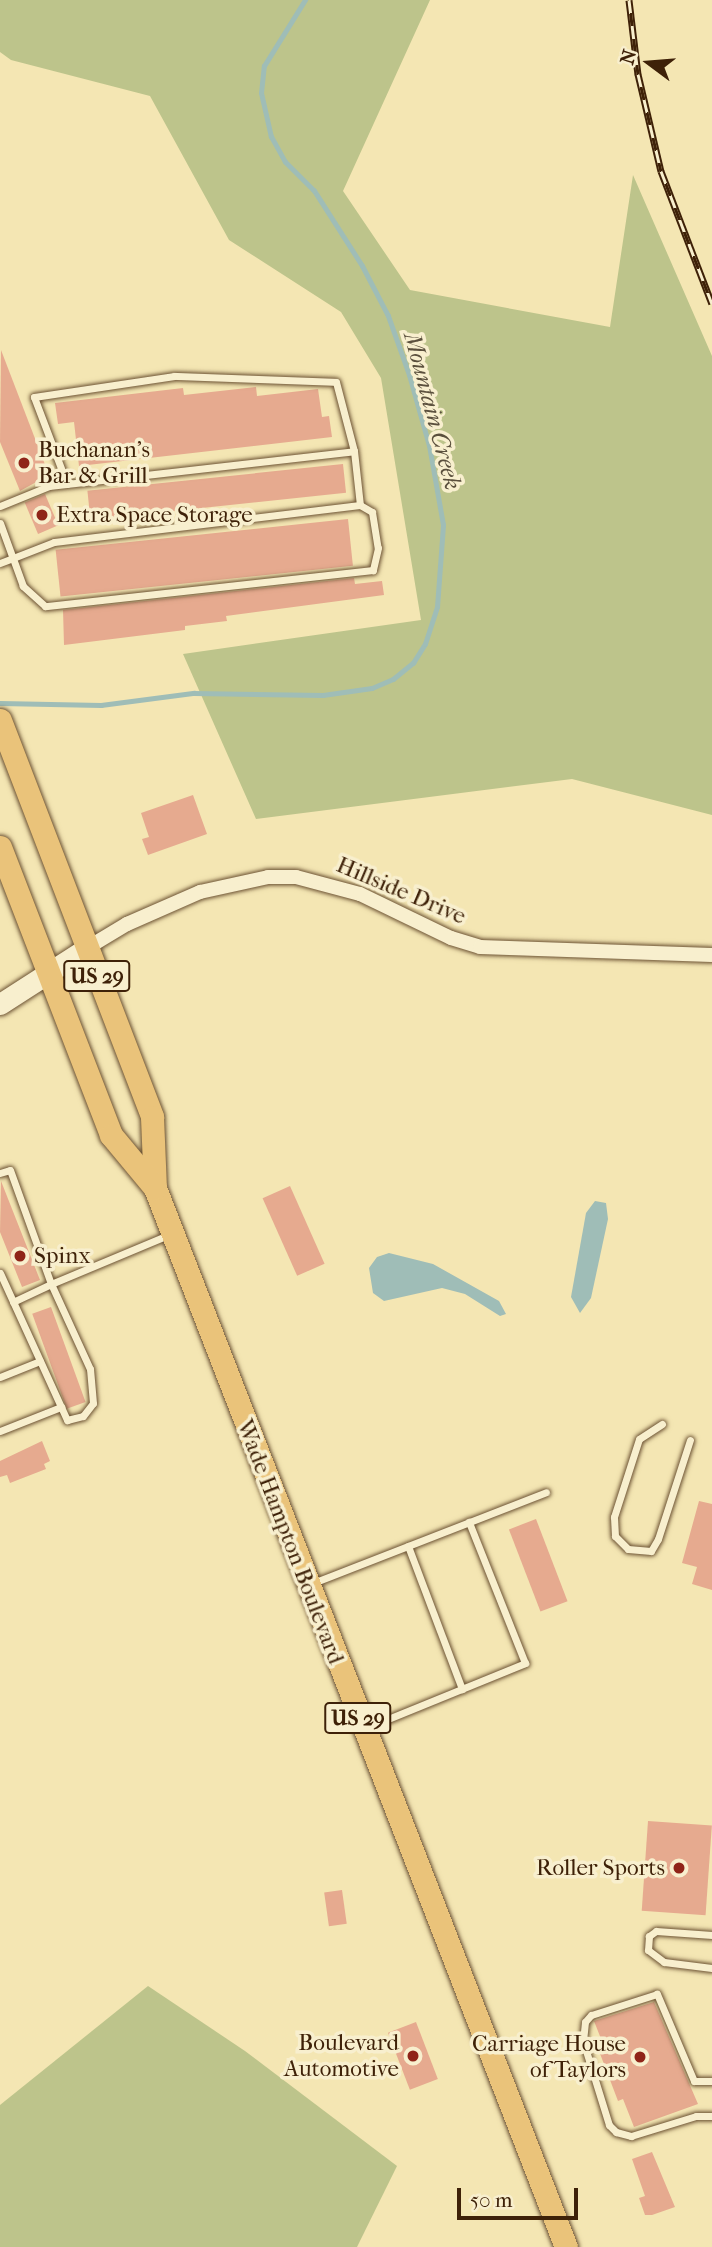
<!DOCTYPE html>
<html>
<head>
<meta charset="utf-8">
<style>
  body { margin:0 }
  #map { position:relative; width:712px; height:2247px; overflow:hidden; background:#f4e6b3; font-family:"IM FELL French Canon",serif }
  div>[style] { position:absolute }
  [style*='--x'] { left:calc(var(--x)*1px); top:calc(var(--y)*1px); width:calc(var(--w)*1px); rotate:calc(var(--a)*1deg) }
  .green>* { inset:0; background:#bdc48b }
  .water>* { inset:0; background:#9fbdb7 }
  .stream>* { height:4.5px; margin:-2.25px; padding:0 2.25px; transform-origin:2.25px; border-radius:2.25px; background:#9fbdb7 }
  .building>* { inset:0; background:#e6aa8f; transform-origin:0 0 }
  .roads { filter:drop-shadow(0 0 2px #6c5233) drop-shadow(0 0 2px #6c5233) }
  .lane>* { height:7px; margin:-3.5px; padding:0 3.5px; transform-origin:3.5px; border-radius:3.5px; background:#f8efce }
  .street>* { height:14px; margin:-7px; padding:0 7px; transform-origin:7px; border-radius:7px; background:#f8efce }
  .secondary>* { height:21px; margin:-10.5px; padding:0 10.5px; transform-origin:10.5px; border-radius:10.5px; background:#f8efce }
  .primary>* { height:23px; margin:-11.5px; padding:0 11.5px; transform-origin:11.5px; border-radius:11.5px; background:#eac37a }
  .rail>* { height:7px; margin-top:-3.5px; transform-origin:0; background:repeating-linear-gradient(90deg,#f8efce 0 13px,#3e2108 0 26px); box-sizing:border-box; border-block:2px solid #3e2108 }
  .dots>* { width:19px; height:19px; translate:-50% -50%; box-sizing:border-box; border:4px solid #f8efce; border-radius:50% }
  span { translate:-50% -50%; white-space:nowrap; text-align:center; line-height:1.15; -webkit-text-stroke:7px #f8efce; paint-order:stroke }
  .shield-label span { padding:2px 5px; background:#f8efce; border:2px solid; border-radius:5px; -webkit-text-stroke-width:0 }
  .shield-label { font-size:21px; color:#3e2108; font-weight:700 }
  .poi-label { font-size:23px; color:#3e2108 }
  .left { translate:0 -50%; text-align:left }
  .right { translate:-100% -50%; text-align:right }
  .street-label { font-size:23px; color:#3e2108 }
  .water-label { font-size:24px; color:#5b503d; font-style:italic }
  .north { position:absolute; left:614px; top:28px; width:70px; height:70px; -webkit-text-stroke:5px #f8efce; paint-order:stroke; rotate:286deg; font-size:19px; font-weight:700; line-height:28px; text-align:center; color:#3e2108 }
  .north::after { content:''; display:block; margin:auto; width:24px; height:32px; background:#3e2108; clip-path:polygon(50% 0,100% 100%,50% 72%,0 100%) }
  .scale { position:absolute; left:457px; top:2188px; width:121px; height:32px; box-sizing:border-box; border:4px solid #3e2108; border-top:0; padding-left:9px; font-size:21px; line-height:24px; white-space:nowrap; color:#3e2108; -webkit-text-stroke:5px #f8efce; paint-order:stroke }
</style>
</head>
<body>
<div id="map">
  <div class="green">
    <i style="clip-path:polygon(0 0,430px 0,343px 191px,410px 290px,610px 327px,633px 175px,712px 356px,712px 815px,572px 779px,256px 819px,183px 654px,421px 620px,381px 378px,341px 312px,229px 240px,150px 96px,11px 60px,0 52px)"></i>
    <i style="clip-path:polygon(148px 1986px,245px 2051px,397px 2166px,357px 2247px,0 2247px,0 2105px)"></i>
  </div>
  <div class="water">
    <i style="clip-path:polygon(595px 1201px,606px 1203px,608px 1219px,591px 1298px,580px 1313px,571px 1297px,586px 1213px)"></i>
    <i style="clip-path:polygon(389px 1253px,433px 1264px,499px 1301px,506px 1314px,500px 1316px,465px 1294px,442px 1288px,384px 1301px,373px 1293px,369px 1268px,377px 1257px)"></i>
  </div>
  <div class="stream">
    <i style="--x:0;--y:703;--w:101;--a:1.1"></i>
    <i style="--x:101;--y:705;--w:94;--a:-7.4"></i>
    <i style="--x:194;--y:693;--w:129;--a:0.9"></i>
    <i style="--x:323;--y:695;--w:49;--a:-8.1"></i>
    <i style="--x:372;--y:688;--w:23;--a:-23"></i>
    <i style="--x:393;--y:679;--w:26;--a:-39"></i>
    <i style="--x:413;--y:663;--w:22;--a:-58"></i>
    <i style="--x:425;--y:644;--w:39;--a:-72"></i>
    <i style="--x:437;--y:607;--w:82;--a:-85.8"></i>
    <i style="--x:443;--y:525;--w:80;--a:-100"></i>
    <i style="--x:429;--y:446;--w:74;--a:-105.7"></i>
    <i style="--x:409;--y:375;--w:63;--a:-109.6"></i>
    <i style="--x:388;--y:316;--w:56;--a:-117.5"></i>
    <i style="--x:362;--y:266;--w:89;--a:-122.6"></i>
    <i style="--x:314;--y:191;--w:41;--a:-135"></i>
    <i style="--x:285;--y:162;--w:29;--a:-119"></i>
    <i style="--x:271;--y:137;--w:45;--a:-102.8"></i>
    <i style="--x:261;--y:93;--w:27;--a:-84"></i>
    <i style="--x:264;--y:66;--w:78;--a:-58.2"></i>
  </div>
  <div class="building">
    <i style="clip-path:polygon(1px 350px,49px 475px,20px 491px,0 442px)"></i>
    <i style="clip-path:polygon(256px 387px,257px 396px,318px 389px,322px 417px,329px 416px,332px 437px,79px 466px,74px 422px,58px 424px,55px 403px,183px 388px,184px 395px)"></i>
    <i style="left:343px;top:464px;width:29px;height:257px;rotate:84deg"></i>
    <i style="left:45px;top:494px;width:34px;height:22px;rotate:67deg"></i>
    <i style="left:348px;top:519px;width:47px;height:294px;rotate:84deg"></i>
    <i style="clip-path:polygon(354px 578px,355px 584px,382px 581px,384px 595px,226px 616px,227px 621px,185px 626px,185px 630px,64px 645px,63px 610px)"></i>
    <i style="clip-path:polygon(193px 795px,207px 834px,148px 855px,142px 839px,149px 837px,141px 813px)"></i>
    <i style="clip-path:polygon(1px 1181px,40px 1280px,22px 1287px,0 1232px)"></i>
    <i style="left:290px;top:1186px;width:85px;height:30px;rotate:66deg"></i>
    <i style="left:51px;top:1307px;width:101px;height:20px;rotate:70deg"></i>
    <i style="clip-path:polygon(42px 1441px,50px 1461px,44px 1464px,46px 1469px,10px 1483px,7px 1475px,0 1477px,0 1461px)"></i>
    <i style="clip-path:polygon(699px 1501px,712px 1504px,712px 1590px,692px 1584px,697px 1567px,682px 1563px)"></i>
    <i style="left:536px;top:1519px;width:88px;height:29px;rotate:69deg"></i>
    <i style="left:648px;top:1821px;width:64px;height:90px;rotate:4deg"></i>
    <i style="left:342px;top:1890px;width:34px;height:18px;rotate:82deg"></i>
    <i style="clip-path:polygon(654px 2002px,698px 2104px,634px 2127px,623px 2099px,618px 2101px,599px 2051px,605px 2049px,594px 2021px)"></i>
    <i style="left:416px;top:2022px;width:61px;height:30px;rotate:69deg"></i>
    <i style="clip-path:polygon(652px 2152px,675px 2207px,652px 2215px,645px 2215px,639px 2198px,645px 2196px,632px 2159px)"></i>
  </div>
  <div class="roads">
    <div class="lane">
      <i style="--x:67;--y:484;--w:93;--a:-110.8"></i>
      <i style="--x:34;--y:397;--w:142;--a:-8.5"></i>
      <i style="--x:174;--y:376;--w:162;--a:2.1"></i>
      <i style="--x:336;--y:382;--w:71;--a:75.4"></i>
      <i style="--x:360;--y:505;--w:14;--a:30"></i>
      <i style="--x:372;--y:512;--w:36;--a:81"></i>
      <i style="--x:378;--y:548;--w:23;--a:103"></i>
      <i style="--x:373;--y:570;--w:330;--a:173.7"></i>
      <i style="--x:45;--y:606;--w:30;--a:-138"></i>
      <i style="--x:23;--y:586;--w:30;--a:-110"></i>
      <i style="--x:13;--y:558;--w:44;--a:-21.3"></i>
      <i style="--x:54;--y:542;--w:308;--a:-6.9"></i>
      <i style="--x:0;--y:506;--w:53;--a:-22.2"></i>
      <i style="--x:49;--y:486;--w:307;--a:-6.5"></i>
      <i style="--x:354;--y:451;--w:54;--a:83.7"></i>
      <i style="--x:0;--y:523;--w:37;--a:70"></i>
      <i style="--x:13;--y:558;--w:14;--a:159"></i>
      <i style="--x:0;--y:1173;--w:10;--a:-17"></i>
      <i style="--x:10;--y:1170;--w:121;--a:70.2"></i>
      <i style="--x:51;--y:1284;--w:127;--a:-22.7"></i>
      <i style="--x:0;--y:1273;--w:162;--a:65.5"></i>
      <i style="--x:67;--y:1420;--w:16;--a:-14"></i>
      <i style="--x:83;--y:1416;--w:16;--a:-52"></i>
      <i style="--x:93;--y:1403;--w:34;--a:-95"></i>
      <i style="--x:90;--y:1369;--w:94;--a:-114.6"></i>
      <i style="--x:51;--y:1284;--w:42;--a:154.7"></i>
      <i style="--x:0;--y:1377;--w:43;--a:-21.8"></i>
      <i style="--x:662;--y:1424;--w:27;--a:147"></i>
      <i style="--x:639;--y:1439;--w:82;--a:107.8"></i>
      <i style="--x:614;--y:1517;--w:19;--a:87"></i>
      <i style="--x:615;--y:1536;--w:18;--a:45"></i>
      <i style="--x:628;--y:1549;--w:23;--a:5"></i>
      <i style="--x:651;--y:1551;--w:14;--a:-60"></i>
      <i style="--x:658;--y:1539;--w:104;--a:-72.1"></i>
      <i style="--x:0;--y:1431;--w:66;--a:-21.5"></i>
      <i style="--x:408;--y:1546;--w:153;--a:69.3"></i>
      <i style="--x:313;--y:1583;--w:250;--a:-21.3"></i>
      <i style="--x:366;--y:1728;--w:172;--a:-22.2"></i>
      <i style="--x:525;--y:1663;--w:152;--a:-111.7"></i>
      <i style="--x:712;--y:1935;--w:56;--a:-175.9"></i>
      <i style="--x:656;--y:1931;--w:9;--a:144"></i>
      <i style="--x:649;--y:1936;--w:14;--a:94"></i>
      <i style="--x:648;--y:1950;--w:20;--a:37"></i>
      <i style="--x:664;--y:1962;--w:48;--a:7.1"></i>
      <i style="--x:712;--y:2081;--w:18;--a:180"></i>
      <i style="--x:694;--y:2081;--w:95;--a:-113"></i>
      <i style="--x:657;--y:1994;--w:69;--a:162.3"></i>
      <i style="--x:591;--y:2015;--w:9;--a:131"></i>
      <i style="--x:585;--y:2022;--w:19;--a:96"></i>
      <i style="--x:583;--y:2041;--w:88;--a:72.8"></i>
      <i style="--x:609;--y:2125;--w:10;--a:45"></i>
      <i style="--x:616;--y:2132;--w:16;--a:15"></i>
      <i style="--x:631;--y:2136;--w:68;--a:-17.1"></i>
      <i style="--x:696;--y:2116;--w:16;--a:0"></i>
    </div>
    <div class="street">
      <i style="--x:87;--y:948;--w:47;--a:-31"></i>
      <i style="--x:127;--y:924;--w:80;--a:-23.7"></i>
      <i style="--x:200;--y:892;--w:70;--a:-12.4"></i>
      <i style="--x:268;--y:877;--w:28;--a:0"></i>
      <i style="--x:296;--y:877;--w:66;--a:14.9"></i>
      <i style="--x:360;--y:894;--w:101;--a:25.8"></i>
      <i style="--x:451;--y:938;--w:30;--a:17"></i>
      <i style="--x:480;--y:947;--w:232;--a:2"></i>
    </div>
    <div class="secondary">
      <i style="--x:0;--y:1004;--w:103;--a:-32.8"></i>
    </div>
    <div class="primary">
      <i style="--x:0;--y:720;--w:425;--a:69"></i>
      <i style="--x:152;--y:1117;--w:71;--a:87.6"></i>
      <i style="--x:155;--y:1188;--w:1136;--a:68.79"></i>
      <i style="--x:0;--y:847;--w:309;--a:68.9"></i>
      <i style="--x:111;--y:1135;--w:69;--a:50.3"></i>
    </div>
  </div>
  <div class="rail">
    <i style="--x:629;--y:0;--w:75;--a:83.1"></i>
    <i style="--x:638;--y:74;--w:100;--a:76.7"></i>
    <i style="--x:661;--y:171;--w:142;--a:69"></i>
  </div>
  <div class="dots">
    <i style="left:24px;top:463px;background:#8f2418"></i>
    <i style="left:42px;top:515px;background:#8f2418"></i>
    <i style="left:20px;top:1256px;background:#8f2418"></i>
    <i style="left:679px;top:1868px;background:#8f2418"></i>
    <i style="left:413px;top:2056px;background:#8f2418"></i>
    <i style="left:640px;top:2057px;background:#8f2418"></i>
  </div>
  <div class="shield-label">
    <span style="left:97px;top:976px">US 29</span>
    <span style="left:358px;top:1718px">US 29</span>
  </div>
  <div class="poi-label">
    <span class="left" style="left:38px;top:463px">Buchanan’s<br>Bar &amp; Grill</span>
    <span class="left" style="left:56px;top:515px">Extra Space Storage</span>
    <span class="left" style="left:34px;top:1256px">Spinx</span>
    <span class="right" style="left:665px;top:1868px">Roller Sports</span>
    <span class="right" style="left:399px;top:2056px">Boulevard<br>Automotive</span>
    <span class="right" style="left:626px;top:2057px">Carriage House<br>of Taylors</span>
  </div>
  <div class="street-label">
    <span style="left:401px;top:891px;rotate:23deg">Hillside Drive</span>
    <span style="left:290px;top:1542px;rotate:69deg">Wade Hampton Boulevard</span>
  </div>
  <div class="water-label">
    <span style="left:432px;top:411px;rotate:75deg">Mountain Creek</span>
  </div>
  <div class="north">N</div>
  <div class="scale">50 m</div>
</div>
</body>
</html>
